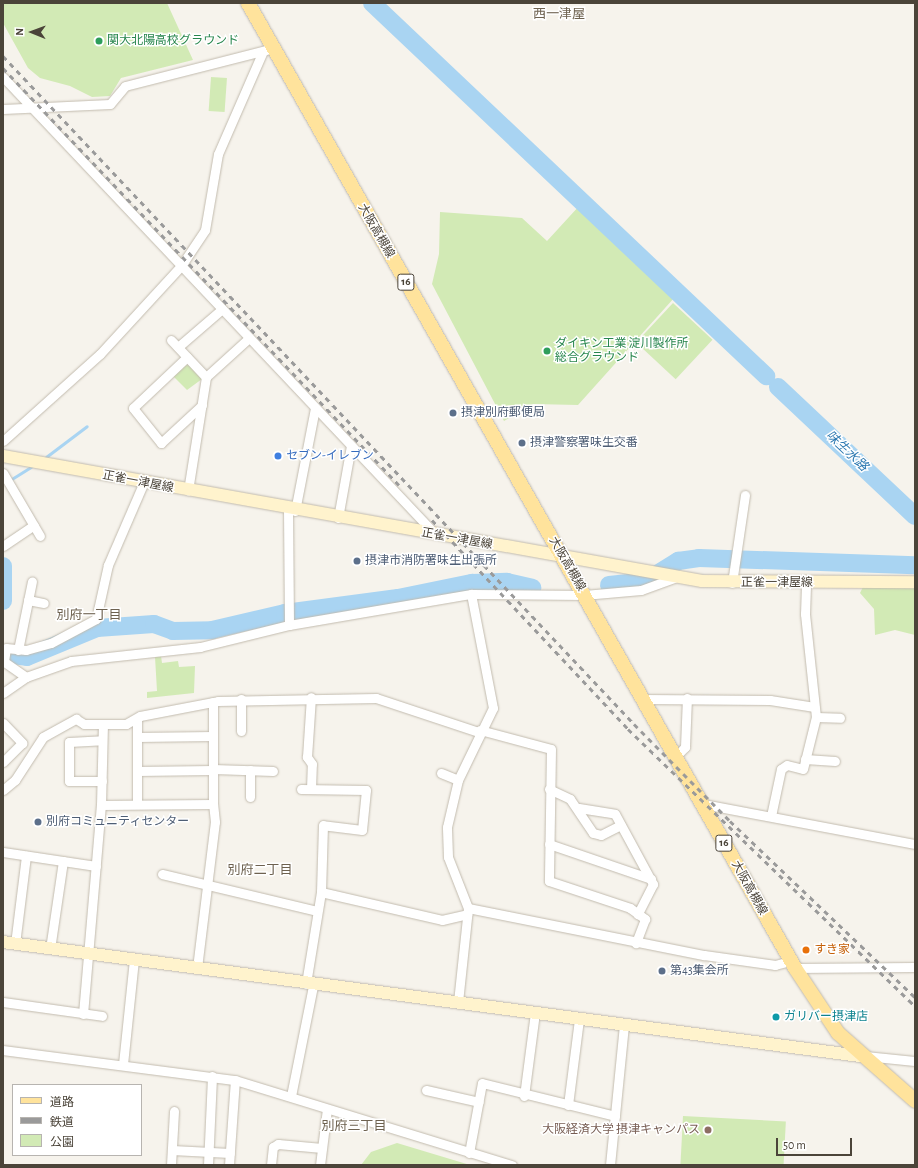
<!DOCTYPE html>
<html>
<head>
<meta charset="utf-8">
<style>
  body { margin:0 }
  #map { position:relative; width:918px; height:1168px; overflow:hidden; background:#f6f3ec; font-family:"Alegreya Sans","Noto Sans JP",sans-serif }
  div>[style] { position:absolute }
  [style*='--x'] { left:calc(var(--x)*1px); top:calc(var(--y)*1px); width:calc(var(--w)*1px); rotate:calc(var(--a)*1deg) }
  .green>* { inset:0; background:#d2eab5; transform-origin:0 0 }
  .stream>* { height:3px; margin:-1.5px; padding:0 1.5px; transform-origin:1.5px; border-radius:1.5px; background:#a9d4f2 }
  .river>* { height:18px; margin:-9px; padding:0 9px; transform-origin:9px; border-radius:9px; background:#a9d4f2 }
  .roads { filter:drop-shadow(0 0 1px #c2bbae) drop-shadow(0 0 1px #c2bbae) }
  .street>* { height:9px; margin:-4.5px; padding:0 4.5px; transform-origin:4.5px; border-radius:4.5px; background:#fff }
  .secondary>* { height:12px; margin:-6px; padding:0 6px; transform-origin:6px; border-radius:6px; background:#fff3cd }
  .primary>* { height:14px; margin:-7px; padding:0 7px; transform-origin:7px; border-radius:7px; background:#ffe39c }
  .rail>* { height:3px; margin-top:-1.5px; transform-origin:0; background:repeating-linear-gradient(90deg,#9a9a9a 0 5px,transparent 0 10px) }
  .dots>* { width:11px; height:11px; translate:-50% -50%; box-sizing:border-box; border:2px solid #fff; border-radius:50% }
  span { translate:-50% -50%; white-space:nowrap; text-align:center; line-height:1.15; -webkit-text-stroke:3px #fff; paint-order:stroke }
  .shield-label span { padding:1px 3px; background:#fff; border:1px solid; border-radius:3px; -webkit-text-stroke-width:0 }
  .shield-label { font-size:11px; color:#4b4439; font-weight:700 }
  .leisure-label { font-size:12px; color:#27864d }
  .left { translate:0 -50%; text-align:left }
  .street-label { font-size:12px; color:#4b4439 }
  .service-label { font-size:12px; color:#4e5e75 }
  .shop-label { font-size:12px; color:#366cbe }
  .food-label { font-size:12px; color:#c56008 }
  .culture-label { font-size:12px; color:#0d838f }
  .education-label { font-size:12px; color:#785e54 }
  .right { translate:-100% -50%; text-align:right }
  .neighbourhood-label { font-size:13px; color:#6e6250 }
  .water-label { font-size:13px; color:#2e7ab2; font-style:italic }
  .frame { position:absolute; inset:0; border:4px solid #4b4439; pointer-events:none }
  .legend { position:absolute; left:12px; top:1084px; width:130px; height:72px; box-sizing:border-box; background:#fff; border:1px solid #b7b4b0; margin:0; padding:5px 7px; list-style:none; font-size:12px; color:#4b4439 }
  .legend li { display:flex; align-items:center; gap:8px; height:20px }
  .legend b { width:20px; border:1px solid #b7b4b0 }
  .north { position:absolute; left:12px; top:12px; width:40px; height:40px; -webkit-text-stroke:3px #fff; paint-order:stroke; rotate:271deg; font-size:11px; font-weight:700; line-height:16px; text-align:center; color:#4b4439 }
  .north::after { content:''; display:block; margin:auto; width:14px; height:18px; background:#4b4439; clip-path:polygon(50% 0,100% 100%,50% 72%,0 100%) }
  .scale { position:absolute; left:776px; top:1138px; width:76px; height:18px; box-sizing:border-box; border:2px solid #4b4439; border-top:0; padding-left:5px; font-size:12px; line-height:14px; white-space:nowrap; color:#4b4439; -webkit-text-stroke:3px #fff; paint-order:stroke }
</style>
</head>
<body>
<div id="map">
  <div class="green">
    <i style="clip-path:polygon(3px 3px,167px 3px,193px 60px,121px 78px,110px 96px,92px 97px,70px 86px,40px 78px,28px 68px,3px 23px)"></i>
    <i style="left:211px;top:77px;width:16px;height:34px;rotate:4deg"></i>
    <i style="clip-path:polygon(580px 205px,674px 298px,578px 405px,533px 404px,504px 421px,432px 284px,439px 254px,440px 212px,522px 218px,547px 241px)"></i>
    <i style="left:673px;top:303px;width:54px;height:54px;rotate:43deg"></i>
    <i style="clip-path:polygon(189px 365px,202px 379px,187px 390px,172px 375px,182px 366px)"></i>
    <i style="clip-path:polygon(863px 587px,915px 588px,915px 635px,895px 630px,875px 635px,874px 609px,860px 593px)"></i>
    <i style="clip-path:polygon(161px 656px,162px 663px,178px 661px,179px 667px,195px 666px,194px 693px,147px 698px,147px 692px,157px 691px,155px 657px)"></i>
    <i style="left:683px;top:1116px;width:103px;height:49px;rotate:3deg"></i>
    <i style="clip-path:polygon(397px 1143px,470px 1165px,361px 1165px,371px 1152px)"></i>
  </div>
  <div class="stream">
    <i style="--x:46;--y:457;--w:51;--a:-37.1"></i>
    <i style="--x:10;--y:480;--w:25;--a:-32"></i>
  </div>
  <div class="river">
    <i style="--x:372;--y:3;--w:543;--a:43.43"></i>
    <i style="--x:778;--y:387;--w:188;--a:43.3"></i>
    <i style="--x:3;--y:566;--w:35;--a:90"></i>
    <i style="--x:609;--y:585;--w:37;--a:-6"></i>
    <i style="--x:646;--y:581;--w:38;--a:-32"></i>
    <i style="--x:678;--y:561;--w:21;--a:-8"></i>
    <i style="--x:699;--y:558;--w:216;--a:1.9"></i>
    <i style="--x:3;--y:654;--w:24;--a:7"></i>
    <i style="--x:27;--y:657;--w:76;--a:-22.5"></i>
    <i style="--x:97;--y:628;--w:57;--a:-4"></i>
    <i style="--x:154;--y:624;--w:20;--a:20"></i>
    <i style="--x:173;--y:631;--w:39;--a:-1"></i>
    <i style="--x:212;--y:630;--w:75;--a:-13.1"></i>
    <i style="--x:285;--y:613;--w:114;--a:-7.6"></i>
    <i style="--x:398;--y:598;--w:76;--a:-11.5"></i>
    <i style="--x:472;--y:583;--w:35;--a:-2"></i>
    <i style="--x:507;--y:582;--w:26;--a:13"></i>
  </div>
  <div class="roads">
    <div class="street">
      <i style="--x:3;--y:77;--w:629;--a:46.61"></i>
      <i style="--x:3;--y:109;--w:107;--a:-2.7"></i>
      <i style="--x:110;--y:104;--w:23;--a:-50"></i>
      <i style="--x:125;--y:86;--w:146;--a:-14.3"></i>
      <i style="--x:171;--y:340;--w:51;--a:46.6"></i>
      <i style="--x:206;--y:377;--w:115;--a:99"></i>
      <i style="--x:178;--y:347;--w:58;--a:-40.8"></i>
      <i style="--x:187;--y:357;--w:74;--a:136.6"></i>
      <i style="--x:133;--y:408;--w:45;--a:51.3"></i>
      <i style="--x:161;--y:443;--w:56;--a:-42.8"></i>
      <i style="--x:206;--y:377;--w:58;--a:-42.2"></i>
      <i style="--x:3;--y:441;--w:130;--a:-41.9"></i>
      <i style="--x:100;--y:354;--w:120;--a:-47.4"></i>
      <i style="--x:181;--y:266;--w:43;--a:-56.3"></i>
      <i style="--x:205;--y:230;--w:77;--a:-80.3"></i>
      <i style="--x:218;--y:154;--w:112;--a:-66.4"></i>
      <i style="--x:3;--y:473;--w:73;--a:59.6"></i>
      <i style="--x:288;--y:510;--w:115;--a:89.5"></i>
      <i style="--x:295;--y:511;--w:105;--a:-79"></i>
      <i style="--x:338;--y:518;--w:73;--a:-79.8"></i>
      <i style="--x:3;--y:546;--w:37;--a:-34"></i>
      <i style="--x:732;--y:583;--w:89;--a:-81.6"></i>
      <i style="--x:28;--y:600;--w:16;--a:11"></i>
      <i style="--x:18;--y:650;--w:70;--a:-78.5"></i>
      <i style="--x:3;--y:661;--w:28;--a:35"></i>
      <i style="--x:4;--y:661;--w:13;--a:-81"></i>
      <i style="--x:6;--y:648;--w:20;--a:6"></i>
      <i style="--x:26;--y:650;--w:26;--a:-16"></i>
      <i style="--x:51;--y:643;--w:51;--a:-28.1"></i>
      <i style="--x:96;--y:619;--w:55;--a:-77.5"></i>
      <i style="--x:108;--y:565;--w:90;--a:-66.6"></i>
      <i style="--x:3;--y:693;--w:28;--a:-35"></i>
      <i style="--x:26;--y:677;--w:48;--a:-19.6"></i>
      <i style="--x:71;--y:661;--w:130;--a:-6.2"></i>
      <i style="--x:200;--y:647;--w:92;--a:-13.9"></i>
      <i style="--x:289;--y:625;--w:185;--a:-9.7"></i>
      <i style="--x:471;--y:594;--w:113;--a:0.5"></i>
      <i style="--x:584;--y:595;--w:57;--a:-5"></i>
      <i style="--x:641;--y:590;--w:38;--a:-20"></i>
      <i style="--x:644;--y:699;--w:126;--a:0.5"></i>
      <i style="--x:770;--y:700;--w:45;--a:9"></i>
      <i style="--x:816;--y:717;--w:24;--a:2"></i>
      <i style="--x:137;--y:720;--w:84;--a:90"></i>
      <i style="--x:3;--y:723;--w:28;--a:46"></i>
      <i style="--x:22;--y:743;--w:27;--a:135"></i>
      <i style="--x:480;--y:730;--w:73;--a:15"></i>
      <i style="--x:551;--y:749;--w:132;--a:90.9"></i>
      <i style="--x:549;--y:881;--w:85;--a:18.4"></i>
      <i style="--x:630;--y:908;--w:19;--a:36"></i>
      <i style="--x:645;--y:919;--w:26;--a:111"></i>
      <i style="--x:241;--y:731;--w:32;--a:-90"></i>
      <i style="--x:137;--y:737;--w:76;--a:-0.8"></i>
      <i style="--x:676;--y:756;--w:13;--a:-45"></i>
      <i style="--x:685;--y:747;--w:49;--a:-87.7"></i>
      <i style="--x:805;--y:759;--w:30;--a:4"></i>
      <i style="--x:213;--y:769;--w:60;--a:1.9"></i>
      <i style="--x:137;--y:771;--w:76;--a:-0.8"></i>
      <i style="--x:441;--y:773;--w:18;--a:22"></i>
      <i style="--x:102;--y:781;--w:33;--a:180"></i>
      <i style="--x:69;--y:781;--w:39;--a:-90"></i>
      <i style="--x:69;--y:742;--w:33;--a:-3"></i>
      <i style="--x:301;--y:789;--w:65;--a:0.9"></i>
      <i style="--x:366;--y:790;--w:40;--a:95.7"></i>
      <i style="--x:362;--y:830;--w:39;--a:-173"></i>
      <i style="--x:323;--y:825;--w:67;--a:91.7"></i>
      <i style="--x:321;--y:892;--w:93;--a:99.3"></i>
      <i style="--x:311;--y:789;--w:25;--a:-88"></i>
      <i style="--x:312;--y:764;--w:9;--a:-126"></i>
      <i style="--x:307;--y:757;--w:60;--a:-86.2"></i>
      <i style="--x:549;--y:789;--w:23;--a:25"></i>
      <i style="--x:570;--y:799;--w:41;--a:55.9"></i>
      <i style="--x:593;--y:833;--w:8;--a:14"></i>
      <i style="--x:601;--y:835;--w:22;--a:-27"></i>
      <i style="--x:3;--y:790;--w:16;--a:-40"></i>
      <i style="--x:15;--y:780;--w:51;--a:-56.9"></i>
      <i style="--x:43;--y:737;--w:38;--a:-29"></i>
      <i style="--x:76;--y:719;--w:9;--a:32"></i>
      <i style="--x:84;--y:724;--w:42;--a:0"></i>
      <i style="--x:126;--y:724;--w:16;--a:-30"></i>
      <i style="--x:140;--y:716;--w:79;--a:-10.9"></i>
      <i style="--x:218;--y:701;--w:158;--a:-1.1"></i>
      <i style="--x:376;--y:698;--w:108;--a:18.4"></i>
      <i style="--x:250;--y:797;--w:27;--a:-90"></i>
      <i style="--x:703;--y:804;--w:216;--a:10.7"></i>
      <i style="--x:101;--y:805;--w:112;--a:-0.5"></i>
      <i style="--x:213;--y:804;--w:102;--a:-90"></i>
      <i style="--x:579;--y:808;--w:36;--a:9"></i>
      <i style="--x:615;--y:814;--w:80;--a:61.5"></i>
      <i style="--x:653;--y:884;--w:34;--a:117"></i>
      <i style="--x:771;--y:816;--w:48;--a:-78"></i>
      <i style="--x:781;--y:769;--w:7;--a:-34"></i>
      <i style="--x:787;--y:765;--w:16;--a:14"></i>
      <i style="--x:803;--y:769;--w:54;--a:-76"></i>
      <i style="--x:816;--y:717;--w:104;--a:-96.1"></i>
      <i style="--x:805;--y:614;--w:30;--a:-88"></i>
      <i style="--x:549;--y:844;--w:108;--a:18.9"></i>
      <i style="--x:3;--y:852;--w:94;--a:8.6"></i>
      <i style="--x:162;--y:874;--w:159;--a:13.4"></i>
      <i style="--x:321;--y:892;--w:124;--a:13"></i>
      <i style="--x:442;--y:920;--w:26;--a:-13"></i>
      <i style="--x:468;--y:908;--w:241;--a:11.3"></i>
      <i style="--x:704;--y:955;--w:72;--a:8"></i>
      <i style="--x:775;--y:965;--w:16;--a:-15"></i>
      <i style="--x:15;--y:944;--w:89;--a:-82.9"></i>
      <i style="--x:50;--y:949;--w:89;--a:-81.6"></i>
      <i style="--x:197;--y:968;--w:147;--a:-83"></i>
      <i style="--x:215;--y:822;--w:18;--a:-96"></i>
      <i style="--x:795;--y:968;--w:120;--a:-0.5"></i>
      <i style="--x:3;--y:1002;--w:100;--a:8"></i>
      <i style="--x:458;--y:1002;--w:95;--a:-83.9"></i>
      <i style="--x:468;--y:908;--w:55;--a:-111.4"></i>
      <i style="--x:448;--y:857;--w:30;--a:-92"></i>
      <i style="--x:447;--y:827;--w:48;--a:-76.8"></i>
      <i style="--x:458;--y:780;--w:80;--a:-64.1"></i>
      <i style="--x:493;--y:708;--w:116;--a:-100.9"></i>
      <i style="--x:83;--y:1014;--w:210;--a:-85.1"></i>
      <i style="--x:101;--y:805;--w:81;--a:-88.6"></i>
      <i style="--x:3;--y:1050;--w:234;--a:7.4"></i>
      <i style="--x:235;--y:1080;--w:290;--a:17.1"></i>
      <i style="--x:865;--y:1056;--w:50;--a:5.7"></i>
      <i style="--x:123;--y:1064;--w:105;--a:-84"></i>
      <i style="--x:426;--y:1090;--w:54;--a:12.8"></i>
      <i style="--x:291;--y:1096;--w:112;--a:-78.7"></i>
      <i style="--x:524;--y:1096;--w:84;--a:-82.5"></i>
      <i style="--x:568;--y:1105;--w:87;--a:-82.7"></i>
      <i style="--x:172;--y:1150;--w:58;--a:3"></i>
      <i style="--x:469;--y:1153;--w:71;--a:-79.5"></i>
      <i style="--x:482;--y:1083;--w:137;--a:13.9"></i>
      <i style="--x:171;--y:1165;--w:54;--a:-86.8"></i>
      <i style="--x:208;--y:1165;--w:89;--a:-87.4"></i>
      <i style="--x:229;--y:1165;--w:85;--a:-86"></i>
      <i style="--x:271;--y:1165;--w:18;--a:-84"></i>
      <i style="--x:273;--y:1147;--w:6;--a:-31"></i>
      <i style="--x:278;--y:1144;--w:44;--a:5.2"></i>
      <i style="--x:320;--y:1165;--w:56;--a:-82.9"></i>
      <i style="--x:610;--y:1165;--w:142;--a:-84.3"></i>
    </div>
    <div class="secondary">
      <i style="--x:3;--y:456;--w:710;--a:10.14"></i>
      <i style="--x:702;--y:581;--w:213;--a:0.3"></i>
      <i style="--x:3;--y:942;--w:865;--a:7.58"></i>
    </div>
    <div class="primary">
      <i style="--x:248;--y:3;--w:1109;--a:60.45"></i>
      <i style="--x:795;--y:968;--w:78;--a:56.5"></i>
      <i style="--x:838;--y:1033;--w:103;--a:41.4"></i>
    </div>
  </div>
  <div class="rail">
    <i style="--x:3;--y:56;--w:919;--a:46.63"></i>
    <i style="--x:634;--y:724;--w:136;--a:45.3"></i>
    <i style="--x:730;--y:821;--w:255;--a:43.6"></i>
    <i style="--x:3;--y:68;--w:575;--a:46.48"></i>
    <i style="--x:432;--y:520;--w:287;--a:46.8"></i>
    <i style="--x:628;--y:729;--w:399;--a:44"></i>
  </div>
  <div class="dots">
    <i style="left:99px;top:41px;background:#2e9e5b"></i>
    <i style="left:547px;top:351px;background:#2e9e5b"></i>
    <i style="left:453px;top:413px;background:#5c6f8a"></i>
    <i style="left:522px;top:443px;background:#5c6f8a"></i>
    <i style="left:278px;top:456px;background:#3f7fe0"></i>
    <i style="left:357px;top:561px;background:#5c6f8a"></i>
    <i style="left:38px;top:822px;background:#5c6f8a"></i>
    <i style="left:806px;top:950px;background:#e8710a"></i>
    <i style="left:662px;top:971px;background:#5c6f8a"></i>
    <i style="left:776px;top:1017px;background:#0f9aa8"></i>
    <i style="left:708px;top:1130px;background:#8d6e63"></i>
  </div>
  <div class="shield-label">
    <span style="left:406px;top:282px">16</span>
    <span style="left:724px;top:843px">16</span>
  </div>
  <div class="leisure-label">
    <span class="left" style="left:107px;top:41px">関大北陽高校グラウンド</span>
    <span class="left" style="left:555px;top:351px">ダイキン工業 淀川製作所<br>総合グラウンド</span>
  </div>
  <div class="street-label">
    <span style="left:376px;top:231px;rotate:60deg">大阪高槻線</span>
    <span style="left:138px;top:482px;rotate:11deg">正雀一津屋線</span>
    <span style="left:457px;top:539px;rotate:10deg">正雀一津屋線</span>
    <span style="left:567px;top:564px;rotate:60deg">大阪高槻線</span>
    <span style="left:777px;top:583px">正雀一津屋線</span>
    <span style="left:749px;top:888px;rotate:61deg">大阪高槻線</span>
  </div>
  <div class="service-label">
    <span class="left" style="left:461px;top:413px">摂津別府郵便局</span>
    <span class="left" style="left:530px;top:443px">摂津警察署味生交番</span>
    <span class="left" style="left:365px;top:561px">摂津市消防署味生出張所</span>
    <span class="left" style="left:46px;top:822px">別府コミュニティセンター</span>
    <span class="left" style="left:670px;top:971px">第43集会所</span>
  </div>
  <div class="shop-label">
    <span class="left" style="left:286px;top:456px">セブン-イレブン</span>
  </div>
  <div class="food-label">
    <span class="left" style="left:814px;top:950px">すき家</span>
  </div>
  <div class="culture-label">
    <span class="left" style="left:784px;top:1017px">ガリバー摂津店</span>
  </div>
  <div class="education-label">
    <span class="right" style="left:700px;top:1130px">大阪経済大学 摂津キャンパス</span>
  </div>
  <div class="neighbourhood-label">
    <span style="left:559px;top:15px">西一津屋</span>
    <span style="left:89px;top:616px">別府一丁目</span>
    <span style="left:260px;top:871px">別府二丁目</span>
    <span style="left:354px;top:1127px">別府三丁目</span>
  </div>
  <div class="water-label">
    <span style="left:846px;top:452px;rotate:43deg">味生水路</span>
  </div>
  <div class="frame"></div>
  <ul class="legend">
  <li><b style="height:5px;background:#ffe39c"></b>道路</li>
  <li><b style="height:5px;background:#9a9a9a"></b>鉄道</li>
  <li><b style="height:11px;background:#d2eab5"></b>公園</li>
  </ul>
  <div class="north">N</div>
  <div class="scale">50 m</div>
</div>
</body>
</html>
